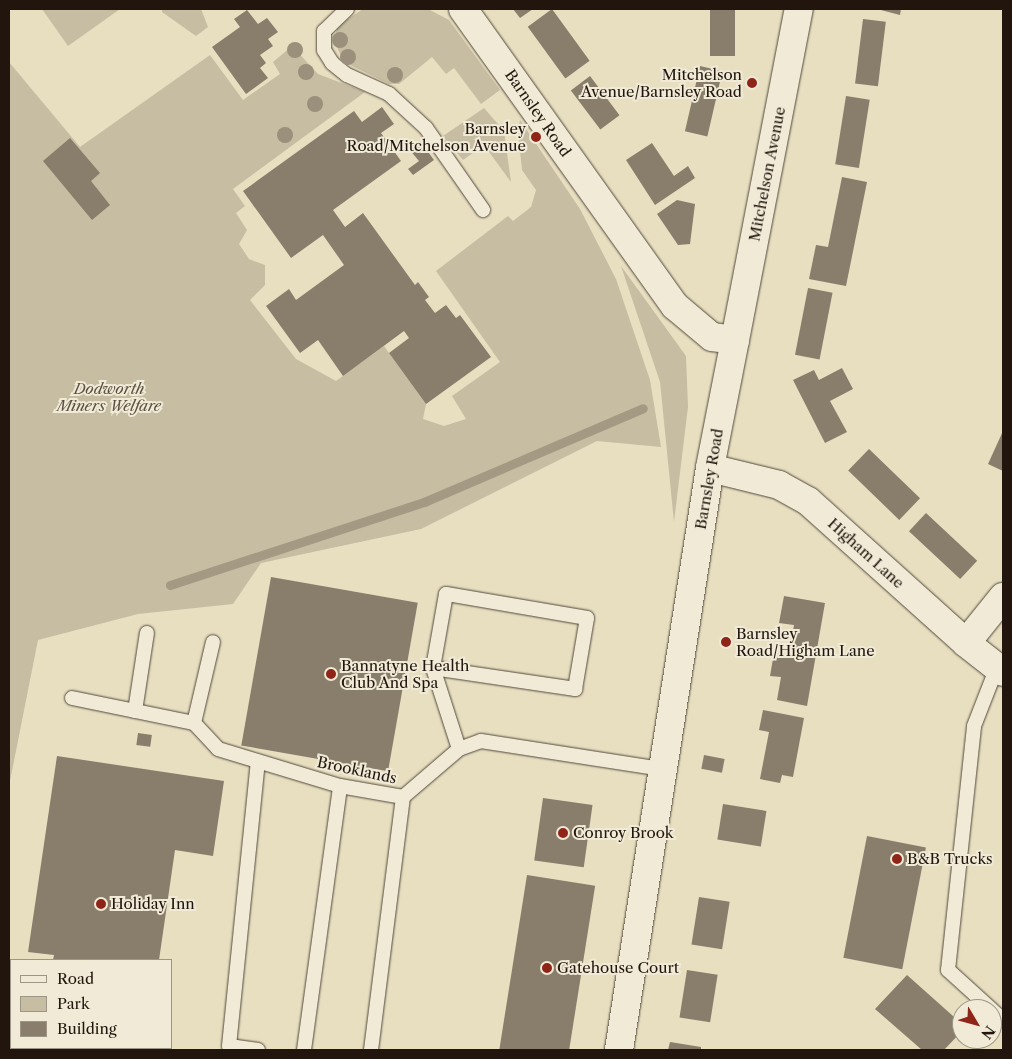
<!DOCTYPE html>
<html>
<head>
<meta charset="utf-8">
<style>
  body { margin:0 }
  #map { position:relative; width:1012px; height:1059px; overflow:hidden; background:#e8dfc1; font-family:"Libre Caslon Text",serif }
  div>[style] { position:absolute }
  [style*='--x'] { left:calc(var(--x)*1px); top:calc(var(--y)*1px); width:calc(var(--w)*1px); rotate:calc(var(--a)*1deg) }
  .green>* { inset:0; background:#c6bda2 }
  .stream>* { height:9px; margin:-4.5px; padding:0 4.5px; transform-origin:4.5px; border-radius:4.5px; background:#a49a84 }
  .building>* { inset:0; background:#887e6b; transform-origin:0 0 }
  .roads { filter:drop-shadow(0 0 1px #53483a) drop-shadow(0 0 1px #53483a) }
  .service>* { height:14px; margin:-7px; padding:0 7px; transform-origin:7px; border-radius:7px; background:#f0ead7 }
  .minor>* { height:28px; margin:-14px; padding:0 14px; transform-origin:14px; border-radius:14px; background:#f0ead7 }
  .tertiary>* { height:28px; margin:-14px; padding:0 14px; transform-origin:14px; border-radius:14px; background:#f0ead7 }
  .secondary>* { height:28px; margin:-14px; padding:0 14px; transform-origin:14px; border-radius:14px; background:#f0ead7 }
  .trees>* { width:16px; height:16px; margin:-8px; border-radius:50%; background:#9a907b }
  .dots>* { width:14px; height:14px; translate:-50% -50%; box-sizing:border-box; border:2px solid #f0ead7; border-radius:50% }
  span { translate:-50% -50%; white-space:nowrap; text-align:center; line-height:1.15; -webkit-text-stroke:4px #f0ead7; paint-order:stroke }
  .poi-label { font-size:15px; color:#21150d }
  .right { translate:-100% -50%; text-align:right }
  .left { translate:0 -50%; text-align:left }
  .street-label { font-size:15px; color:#21150d }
  .park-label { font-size:15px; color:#5b5041; font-style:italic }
  .frame { position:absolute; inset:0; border:10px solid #21150d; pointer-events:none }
  .legend { position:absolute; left:10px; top:959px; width:162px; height:90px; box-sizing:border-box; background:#f0ead7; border:1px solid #9d9586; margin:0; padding:6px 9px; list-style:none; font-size:15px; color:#21150d }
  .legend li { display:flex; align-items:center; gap:10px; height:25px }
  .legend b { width:25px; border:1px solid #9d9586 }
  .north { position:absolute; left:952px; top:999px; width:50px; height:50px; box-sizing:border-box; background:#f0ead7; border:1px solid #9d9586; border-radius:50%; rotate:127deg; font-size:14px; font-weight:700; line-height:20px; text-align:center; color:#21150d }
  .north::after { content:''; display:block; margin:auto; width:18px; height:22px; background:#8f2418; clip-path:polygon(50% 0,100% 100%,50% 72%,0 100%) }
</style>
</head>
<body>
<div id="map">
  <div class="green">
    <i style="clip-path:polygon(42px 9px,120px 9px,68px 46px)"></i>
    <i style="clip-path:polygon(162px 9px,201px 9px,208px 27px,196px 36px,162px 12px)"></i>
    <i style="clip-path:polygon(363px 9px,428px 9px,449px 20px,500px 90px,481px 104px,454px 68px,446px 74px,432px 57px,399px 84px,389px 84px,352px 66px,340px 54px,334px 40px,338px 26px)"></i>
    <i style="clip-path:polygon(292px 46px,318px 74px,365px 92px,233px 189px,245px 206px,236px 213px,247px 230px,239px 244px,249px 259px,265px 265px,265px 285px,250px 300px,296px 359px,336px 381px,384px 346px,426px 404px,423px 419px,444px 426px,466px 419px,452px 396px,500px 362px,436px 271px,508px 216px,513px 221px,531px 207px,536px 190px,522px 170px,518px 132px,520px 120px,580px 209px,616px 279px,650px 380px,661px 447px,597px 441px,421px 529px,261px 563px,233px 604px,138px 614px,38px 640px,9px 786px,9px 62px,80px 147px,210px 55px,243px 100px,280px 74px,273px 62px)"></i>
    <i style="clip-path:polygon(484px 108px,504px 131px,511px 182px,484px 145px,463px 160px,443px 136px)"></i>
    <i style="clip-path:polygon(621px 266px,686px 356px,688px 407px,674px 522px,660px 382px)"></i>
  </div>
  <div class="stream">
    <i style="--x:170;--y:585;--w:267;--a:-18.1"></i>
    <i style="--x:424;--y:502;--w:238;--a:-23.2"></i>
  </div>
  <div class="building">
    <i style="clip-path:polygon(513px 9px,533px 9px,520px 18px)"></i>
    <i style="left:552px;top:9px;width:64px;height:30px;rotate:54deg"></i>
    <i style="left:710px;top:9px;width:25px;height:47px"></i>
    <i style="clip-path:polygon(877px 9px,901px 9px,900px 15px)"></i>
    <i style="clip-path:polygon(247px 10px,258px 24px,267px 18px,278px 32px,268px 39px,273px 46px,260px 55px,266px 63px,260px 68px,268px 78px,246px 94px,212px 47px,240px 27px,234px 19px)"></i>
    <i style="left:863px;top:19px;width:23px;height:65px;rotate:7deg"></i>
    <i style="left:700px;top:66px;width:23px;height:67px;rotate:13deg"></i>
    <i style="left:590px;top:76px;width:49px;height:24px;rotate:53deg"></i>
    <i style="left:846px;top:96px;width:24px;height:69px;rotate:9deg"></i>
    <i style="clip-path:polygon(382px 107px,394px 124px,381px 133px,401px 161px,333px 210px,345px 227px,363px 213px,415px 285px,418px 282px,429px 297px,425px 300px,435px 313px,446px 305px,456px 318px,460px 315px,491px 357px,426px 404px,389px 353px,409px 338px,404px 331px,343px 376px,318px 340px,300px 353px,266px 306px,289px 289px,296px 300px,344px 265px,323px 235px,291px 258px,243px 191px,354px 111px,362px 122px)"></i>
    <i style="clip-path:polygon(70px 138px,100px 173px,91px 181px,110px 205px,92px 220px,43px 161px)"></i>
    <i style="clip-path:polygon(420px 141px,434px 160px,413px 175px,408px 169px,419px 161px,409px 149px)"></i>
    <i style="clip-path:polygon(652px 143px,674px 176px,688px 166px,695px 178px,655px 205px,626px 160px)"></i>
    <i style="clip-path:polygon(842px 177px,867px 182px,846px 286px,809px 279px,816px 245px,828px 247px)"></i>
    <i style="clip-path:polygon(677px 200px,695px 204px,690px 244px,678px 245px,657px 214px)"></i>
    <i style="left:808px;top:288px;width:25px;height:68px;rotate:11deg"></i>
    <i style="clip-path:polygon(842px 368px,853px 389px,830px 401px,847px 432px,825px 443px,793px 380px,814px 370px,819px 380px)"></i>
    <i style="clip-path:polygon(1003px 431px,1003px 471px,988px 464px)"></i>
    <i style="left:869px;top:449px;width:71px;height:30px;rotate:44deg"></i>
    <i style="left:926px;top:513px;width:70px;height:25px;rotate:43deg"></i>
    <i style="left:271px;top:577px;width:149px;height:171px;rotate:10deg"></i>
    <i style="clip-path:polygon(784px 596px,825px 603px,807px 706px,777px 700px,781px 677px,770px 676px,774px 653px,789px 655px,794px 625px,779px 623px)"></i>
    <i style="clip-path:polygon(763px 710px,804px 718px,793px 777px,782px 775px,780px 783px,760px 779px,769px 732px,759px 730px)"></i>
    <i style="left:138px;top:733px;width:14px;height:12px;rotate:8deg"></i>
    <i style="left:704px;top:755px;width:21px;height:14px;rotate:11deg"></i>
    <i style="clip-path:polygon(57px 756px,224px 781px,213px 856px,175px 850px,159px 960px,53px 960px,54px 955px,28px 952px)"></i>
    <i style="left:543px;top:798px;width:50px;height:63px;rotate:8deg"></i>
    <i style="left:723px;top:804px;width:44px;height:36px;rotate:9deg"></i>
    <i style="left:867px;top:836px;width:60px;height:124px;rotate:11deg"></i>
    <i style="left:527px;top:875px;width:69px;height:177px;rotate:9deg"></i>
    <i style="left:699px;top:897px;width:31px;height:48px;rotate:9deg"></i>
    <i style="left:687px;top:970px;width:31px;height:48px;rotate:9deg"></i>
    <i style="clip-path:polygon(907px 975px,962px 1024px,962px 1031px,944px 1050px,922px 1050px,875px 1009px)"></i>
    <i style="clip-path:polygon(670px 1042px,701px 1047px,701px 1050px,668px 1050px)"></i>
    <i style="clip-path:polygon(39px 1048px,145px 1048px,39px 1050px)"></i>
  </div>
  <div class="roads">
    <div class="service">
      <i style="--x:347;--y:9;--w:32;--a:136"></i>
      <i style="--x:324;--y:31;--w:19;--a:90"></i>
      <i style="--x:324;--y:50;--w:15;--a:58"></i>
      <i style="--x:332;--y:63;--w:19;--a:39"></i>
      <i style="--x:347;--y:75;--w:46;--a:24.3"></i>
      <i style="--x:389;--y:94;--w:50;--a:42.6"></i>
      <i style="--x:426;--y:128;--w:100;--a:55.2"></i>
      <i style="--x:433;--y:668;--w:144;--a:8.4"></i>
      <i style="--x:575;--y:689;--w:72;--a:-80.4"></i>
      <i style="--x:587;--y:618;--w:143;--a:-170.3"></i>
      <i style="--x:446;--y:594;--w:75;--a:100"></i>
      <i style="--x:433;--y:668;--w:85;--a:72.2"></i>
      <i style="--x:72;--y:698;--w:125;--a:11.6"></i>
      <i style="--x:194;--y:723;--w:35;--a:47"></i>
      <i style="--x:218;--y:749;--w:127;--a:16.9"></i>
      <i style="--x:340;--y:786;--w:64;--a:9.9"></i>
      <i style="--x:403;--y:797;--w:74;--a:-40.6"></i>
      <i style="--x:459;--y:749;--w:23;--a:-20"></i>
      <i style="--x:481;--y:741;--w:182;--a:8.8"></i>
      <i style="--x:135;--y:711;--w:79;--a:-81.3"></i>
      <i style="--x:194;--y:723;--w:83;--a:-76.8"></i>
      <i style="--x:991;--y:1009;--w:58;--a:-137.8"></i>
      <i style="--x:948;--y:970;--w:245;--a:-83.9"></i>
      <i style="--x:974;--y:726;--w:63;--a:-68.7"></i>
      <i style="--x:992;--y:1010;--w:15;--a:42"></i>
      <i style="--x:258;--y:1050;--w:29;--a:-172"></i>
      <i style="--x:229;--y:1046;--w:286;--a:-84.2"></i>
      <i style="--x:304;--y:1050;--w:266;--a:-82.2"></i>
      <i style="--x:371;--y:1050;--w:255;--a:-82.8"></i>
    </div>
    <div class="minor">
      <i style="--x:710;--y:468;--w:71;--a:13.8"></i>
      <i style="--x:779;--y:485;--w:33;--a:29"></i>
      <i style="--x:808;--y:501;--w:212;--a:41.9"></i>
      <i style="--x:966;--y:643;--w:47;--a:38.1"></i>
      <i style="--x:966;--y:643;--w:59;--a:-51.2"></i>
    </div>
    <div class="tertiary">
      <i style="--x:735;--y:340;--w:337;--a:-79.1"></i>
    </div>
    <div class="secondary">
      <i style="--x:463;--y:9;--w:365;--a:54.5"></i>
      <i style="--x:675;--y:306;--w:48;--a:40"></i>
      <i style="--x:712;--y:337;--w:23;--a:7"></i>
      <i style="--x:735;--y:340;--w:130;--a:101.1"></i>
      <i style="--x:710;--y:468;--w:589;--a:98.89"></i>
    </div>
  </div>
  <div class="trees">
    <i style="left:340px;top:40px"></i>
    <i style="left:295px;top:50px"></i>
    <i style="left:348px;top:57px"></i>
    <i style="left:306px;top:72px"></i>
    <i style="left:395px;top:75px"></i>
    <i style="left:315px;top:104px"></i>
    <i style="left:285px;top:135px"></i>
  </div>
  <div class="dots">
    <i style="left:752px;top:83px;background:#8f2418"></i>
    <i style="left:536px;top:137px;background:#8f2418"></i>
    <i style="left:726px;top:642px;background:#8f2418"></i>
    <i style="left:331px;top:674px;background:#8f2418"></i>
    <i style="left:563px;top:833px;background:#8f2418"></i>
    <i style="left:897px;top:859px;background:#8f2418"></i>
    <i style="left:101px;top:904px;background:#8f2418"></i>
    <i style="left:547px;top:968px;background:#8f2418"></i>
  </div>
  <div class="poi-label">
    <span class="right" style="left:742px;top:83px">Mitchelson<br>Avenue/Barnsley Road</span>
    <span class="right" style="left:526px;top:137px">Barnsley<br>Road/Mitchelson Avenue</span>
    <span class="left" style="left:736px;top:642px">Barnsley<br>Road/Higham Lane</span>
    <span class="left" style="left:341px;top:674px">Bannatyne Health<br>Club And Spa</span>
    <span class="left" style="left:573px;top:833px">Conroy Brook</span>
    <span class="left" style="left:907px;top:859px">B&amp;B Trucks</span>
    <span class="left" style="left:111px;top:904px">Holiday Inn</span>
    <span class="left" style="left:557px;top:968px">Gatehouse Court</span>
  </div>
  <div class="street-label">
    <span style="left:538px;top:113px;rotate:55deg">Barnsley Road</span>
    <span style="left:767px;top:174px;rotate:-79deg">Mitchelson Avenue</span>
    <span style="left:709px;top:479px;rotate:-80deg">Barnsley Road</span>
    <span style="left:866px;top:553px;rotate:42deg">Higham Lane</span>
    <span style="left:357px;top:770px;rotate:12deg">Brooklands</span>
  </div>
  <div class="park-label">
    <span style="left:109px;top:397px">Dodworth<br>Miners Welfare</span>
  </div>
  <div class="frame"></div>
  <ul class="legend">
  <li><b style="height:6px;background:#f0ead7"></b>Road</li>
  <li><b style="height:14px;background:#c6bda2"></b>Park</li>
  <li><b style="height:14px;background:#887e6b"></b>Building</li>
  </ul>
  <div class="north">N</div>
</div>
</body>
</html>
